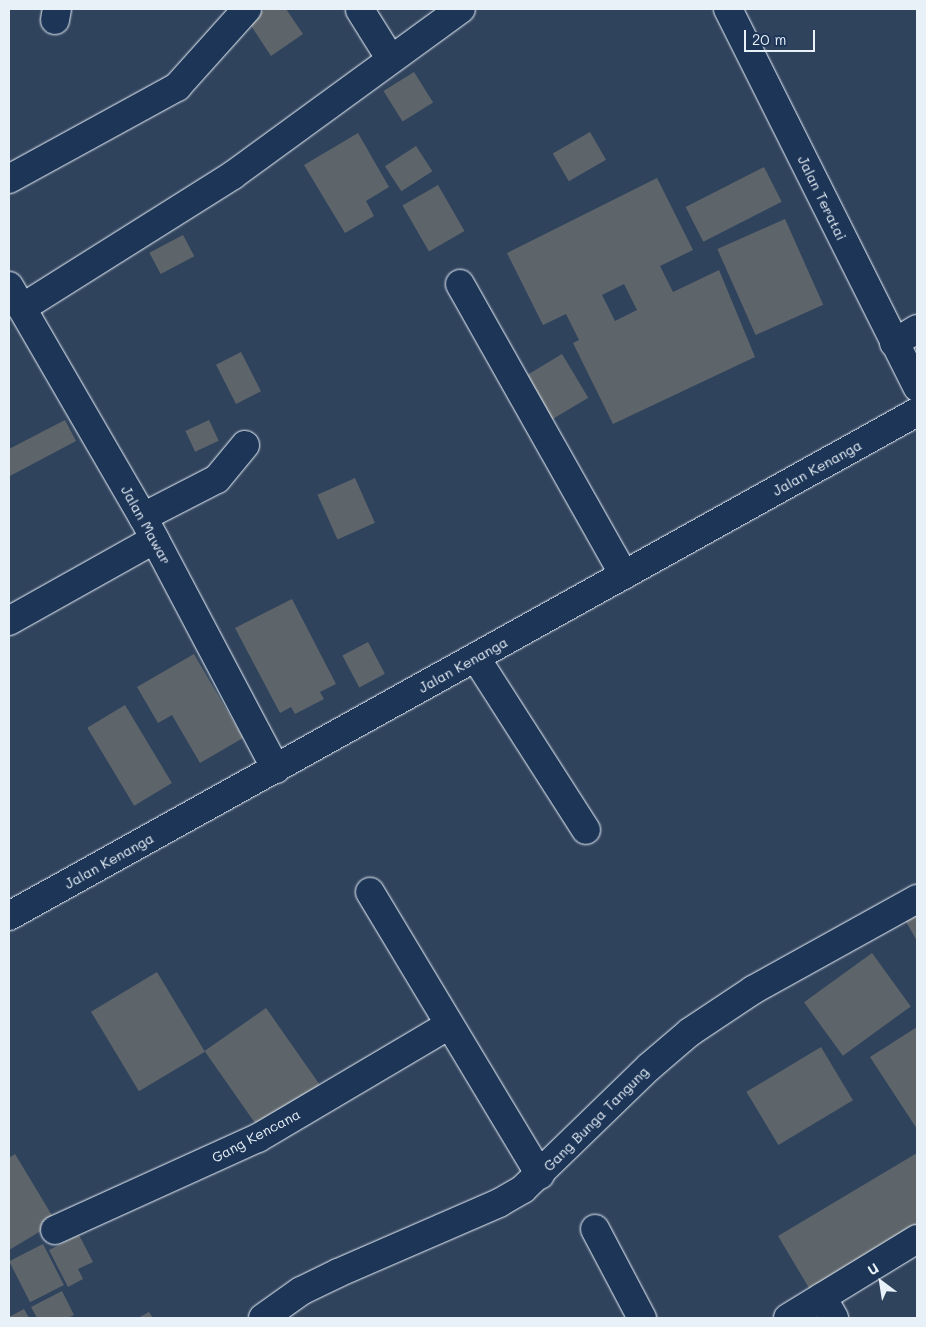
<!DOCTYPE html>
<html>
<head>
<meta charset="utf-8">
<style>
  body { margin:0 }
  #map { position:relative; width:926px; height:1327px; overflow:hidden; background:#30435d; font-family:Mali,sans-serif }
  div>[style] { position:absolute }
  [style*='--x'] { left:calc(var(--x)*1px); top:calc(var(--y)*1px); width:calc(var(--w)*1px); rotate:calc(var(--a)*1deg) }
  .building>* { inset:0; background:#5e656a; transform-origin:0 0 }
  .roads { filter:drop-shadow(0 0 1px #e8f1f8) drop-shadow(0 0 1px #e8f1f8) }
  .minor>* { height:28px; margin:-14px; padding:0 14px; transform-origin:14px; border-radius:14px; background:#1d3557 }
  span { translate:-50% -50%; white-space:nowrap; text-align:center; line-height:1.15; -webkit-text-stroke:4px #1d3557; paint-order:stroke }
  .street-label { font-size:14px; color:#e8f1f8 }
  .frame { position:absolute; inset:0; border:10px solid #e8f1f8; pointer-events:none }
  .north { position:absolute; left:856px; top:1257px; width:50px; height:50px; -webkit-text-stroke:4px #1d3557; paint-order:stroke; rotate:329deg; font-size:14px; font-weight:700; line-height:20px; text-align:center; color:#e8f1f8 }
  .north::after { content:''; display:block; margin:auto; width:18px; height:22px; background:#e8f1f8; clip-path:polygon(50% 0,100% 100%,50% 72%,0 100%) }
  .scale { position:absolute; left:744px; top:30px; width:71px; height:22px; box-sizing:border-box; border:2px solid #e8f1f8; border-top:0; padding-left:6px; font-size:15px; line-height:18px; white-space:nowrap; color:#e8f1f8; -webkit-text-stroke:4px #1d3557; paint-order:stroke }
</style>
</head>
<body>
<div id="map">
  <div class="building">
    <i style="clip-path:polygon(266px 9px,286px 9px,303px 34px,271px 56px,248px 21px)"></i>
    <i style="left:414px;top:72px;width:36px;height:36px;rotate:58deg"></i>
    <i style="left:590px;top:132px;width:32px;height:43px;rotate:60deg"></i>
    <i style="clip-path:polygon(358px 133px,389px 187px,366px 201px,374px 216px,345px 233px,304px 165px)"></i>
    <i style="left:416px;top:146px;width:30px;height:37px;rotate:57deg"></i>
    <i style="left:764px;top:167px;width:39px;height:88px;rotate:63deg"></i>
    <i style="clip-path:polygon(evenodd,657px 178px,693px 250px,660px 266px,673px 292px,719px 270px,755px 357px,613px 424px,573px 343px,579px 340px,566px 314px,543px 325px,507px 253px,657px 178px,624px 284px,637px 310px,615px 321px,602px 295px,624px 284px)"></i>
    <i style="left:438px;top:185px;width:53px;height:41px;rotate:60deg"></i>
    <i style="left:785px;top:219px;width:94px;height:74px;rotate:66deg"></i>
    <i style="left:183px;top:235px;width:24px;height:38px;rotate:62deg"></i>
    <i style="left:241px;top:352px;width:44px;height:28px;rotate:63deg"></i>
    <i style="left:562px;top:354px;width:51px;height:43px;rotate:59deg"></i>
    <i style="clip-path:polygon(65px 420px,76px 441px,10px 476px,9px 449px)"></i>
    <i style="left:209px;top:420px;width:23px;height:26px;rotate:65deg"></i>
    <i style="left:355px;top:478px;width:49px;height:41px;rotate:66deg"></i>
    <i style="clip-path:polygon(292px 599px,336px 684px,320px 692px,324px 699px,295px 714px,291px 707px,280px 713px,235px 628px)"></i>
    <i style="left:368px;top:642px;width:36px;height:29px;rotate:62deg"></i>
    <i style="clip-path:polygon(194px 654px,243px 738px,200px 763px,172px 715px,158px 723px,137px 687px)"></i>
    <i style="left:125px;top:705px;width:91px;height:44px;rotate:59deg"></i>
    <i style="clip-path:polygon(917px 913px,917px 941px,905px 920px)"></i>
    <i style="left:872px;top:953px;width:66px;height:84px;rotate:54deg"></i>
    <i style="left:157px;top:972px;width:93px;height:77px;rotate:59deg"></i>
    <i style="left:266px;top:1008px;width:102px;height:75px;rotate:55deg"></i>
    <i style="clip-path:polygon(917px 1027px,917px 1129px,870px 1057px)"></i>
    <i style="left:821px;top:1047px;width:62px;height:87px;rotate:59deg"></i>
    <i style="clip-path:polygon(917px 1153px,917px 1237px,815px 1298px,778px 1236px)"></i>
    <i style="clip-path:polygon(15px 1154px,56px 1222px,9px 1250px,9px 1158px)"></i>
    <i style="clip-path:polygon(79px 1235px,93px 1262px,78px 1269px,83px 1279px,68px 1287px,49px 1250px)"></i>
    <i style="left:43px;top:1244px;width:46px;height:38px;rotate:63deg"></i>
    <i style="clip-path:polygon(62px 1291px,74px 1315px,68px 1318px,37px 1318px,31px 1307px)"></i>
    <i style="clip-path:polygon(24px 1309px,29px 1318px,9px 1318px,9px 1317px)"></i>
    <i style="clip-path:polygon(149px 1312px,153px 1318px,138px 1318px)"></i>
  </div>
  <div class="roads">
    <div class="minor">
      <i style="--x:728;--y:9;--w:423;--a:63.4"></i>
      <i style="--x:360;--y:10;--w:57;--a:58"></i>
      <i style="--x:55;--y:20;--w:11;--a:-80"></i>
      <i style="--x:9;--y:179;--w:192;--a:-28.7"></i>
      <i style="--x:177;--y:87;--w:105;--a:-48.1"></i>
      <i style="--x:460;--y:284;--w:334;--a:60.6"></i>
      <i style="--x:9;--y:286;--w:267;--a:59.9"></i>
      <i style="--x:143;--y:517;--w:285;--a:62.2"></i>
      <i style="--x:22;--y:308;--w:249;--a:-32.2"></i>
      <i style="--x:233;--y:175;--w:282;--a:-36.1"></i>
      <i style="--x:894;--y:343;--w:27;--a:-31"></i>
      <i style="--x:143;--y:517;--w:83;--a:-27.2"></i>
      <i style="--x:217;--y:479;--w:44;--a:-50.5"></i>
      <i style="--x:9;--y:621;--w:167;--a:-29.3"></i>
      <i style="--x:476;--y:658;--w:204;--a:57.4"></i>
      <i style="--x:370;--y:892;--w:330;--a:59"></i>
      <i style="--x:9;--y:916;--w:1038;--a:-29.03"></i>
      <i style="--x:595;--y:1229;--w:101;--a:62.2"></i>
      <i style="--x:55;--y:1230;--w:223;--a:-24.4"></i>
      <i style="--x:258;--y:1138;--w:222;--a:-30.6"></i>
      <i style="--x:822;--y:1297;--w:24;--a:60"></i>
      <i style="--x:263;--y:1318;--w:47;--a:-35.4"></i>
      <i style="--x:301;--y:1291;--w:41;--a:-25.9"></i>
      <i style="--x:338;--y:1273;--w:176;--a:-23.5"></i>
      <i style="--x:499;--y:1203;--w:28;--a:-30"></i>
      <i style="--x:523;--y:1189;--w:175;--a:-44.1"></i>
      <i style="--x:649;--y:1067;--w:54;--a:-40.5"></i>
      <i style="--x:690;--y:1032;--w:76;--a:-33.7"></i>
      <i style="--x:753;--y:990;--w:188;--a:-29"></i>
      <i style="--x:788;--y:1318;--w:151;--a:-31.5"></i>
    </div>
  </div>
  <div class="street-label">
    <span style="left:822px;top:198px;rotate:64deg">Jalan Teratai</span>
    <span style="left:817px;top:468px;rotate:-29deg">Jalan Kenanga</span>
    <span style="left:146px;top:525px;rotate:61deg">Jalan Mawar</span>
    <span style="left:463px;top:665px;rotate:-29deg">Jalan Kenanga</span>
    <span style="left:109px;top:861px;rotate:-29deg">Jalan Kenanga</span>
    <span style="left:596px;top:1119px;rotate:-45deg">Gang Bunga Tangung</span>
    <span style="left:256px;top:1136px;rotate:-28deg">Gang Kencana</span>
  </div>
  <div class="frame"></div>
  <div class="north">U</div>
  <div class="scale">20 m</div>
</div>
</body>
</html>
